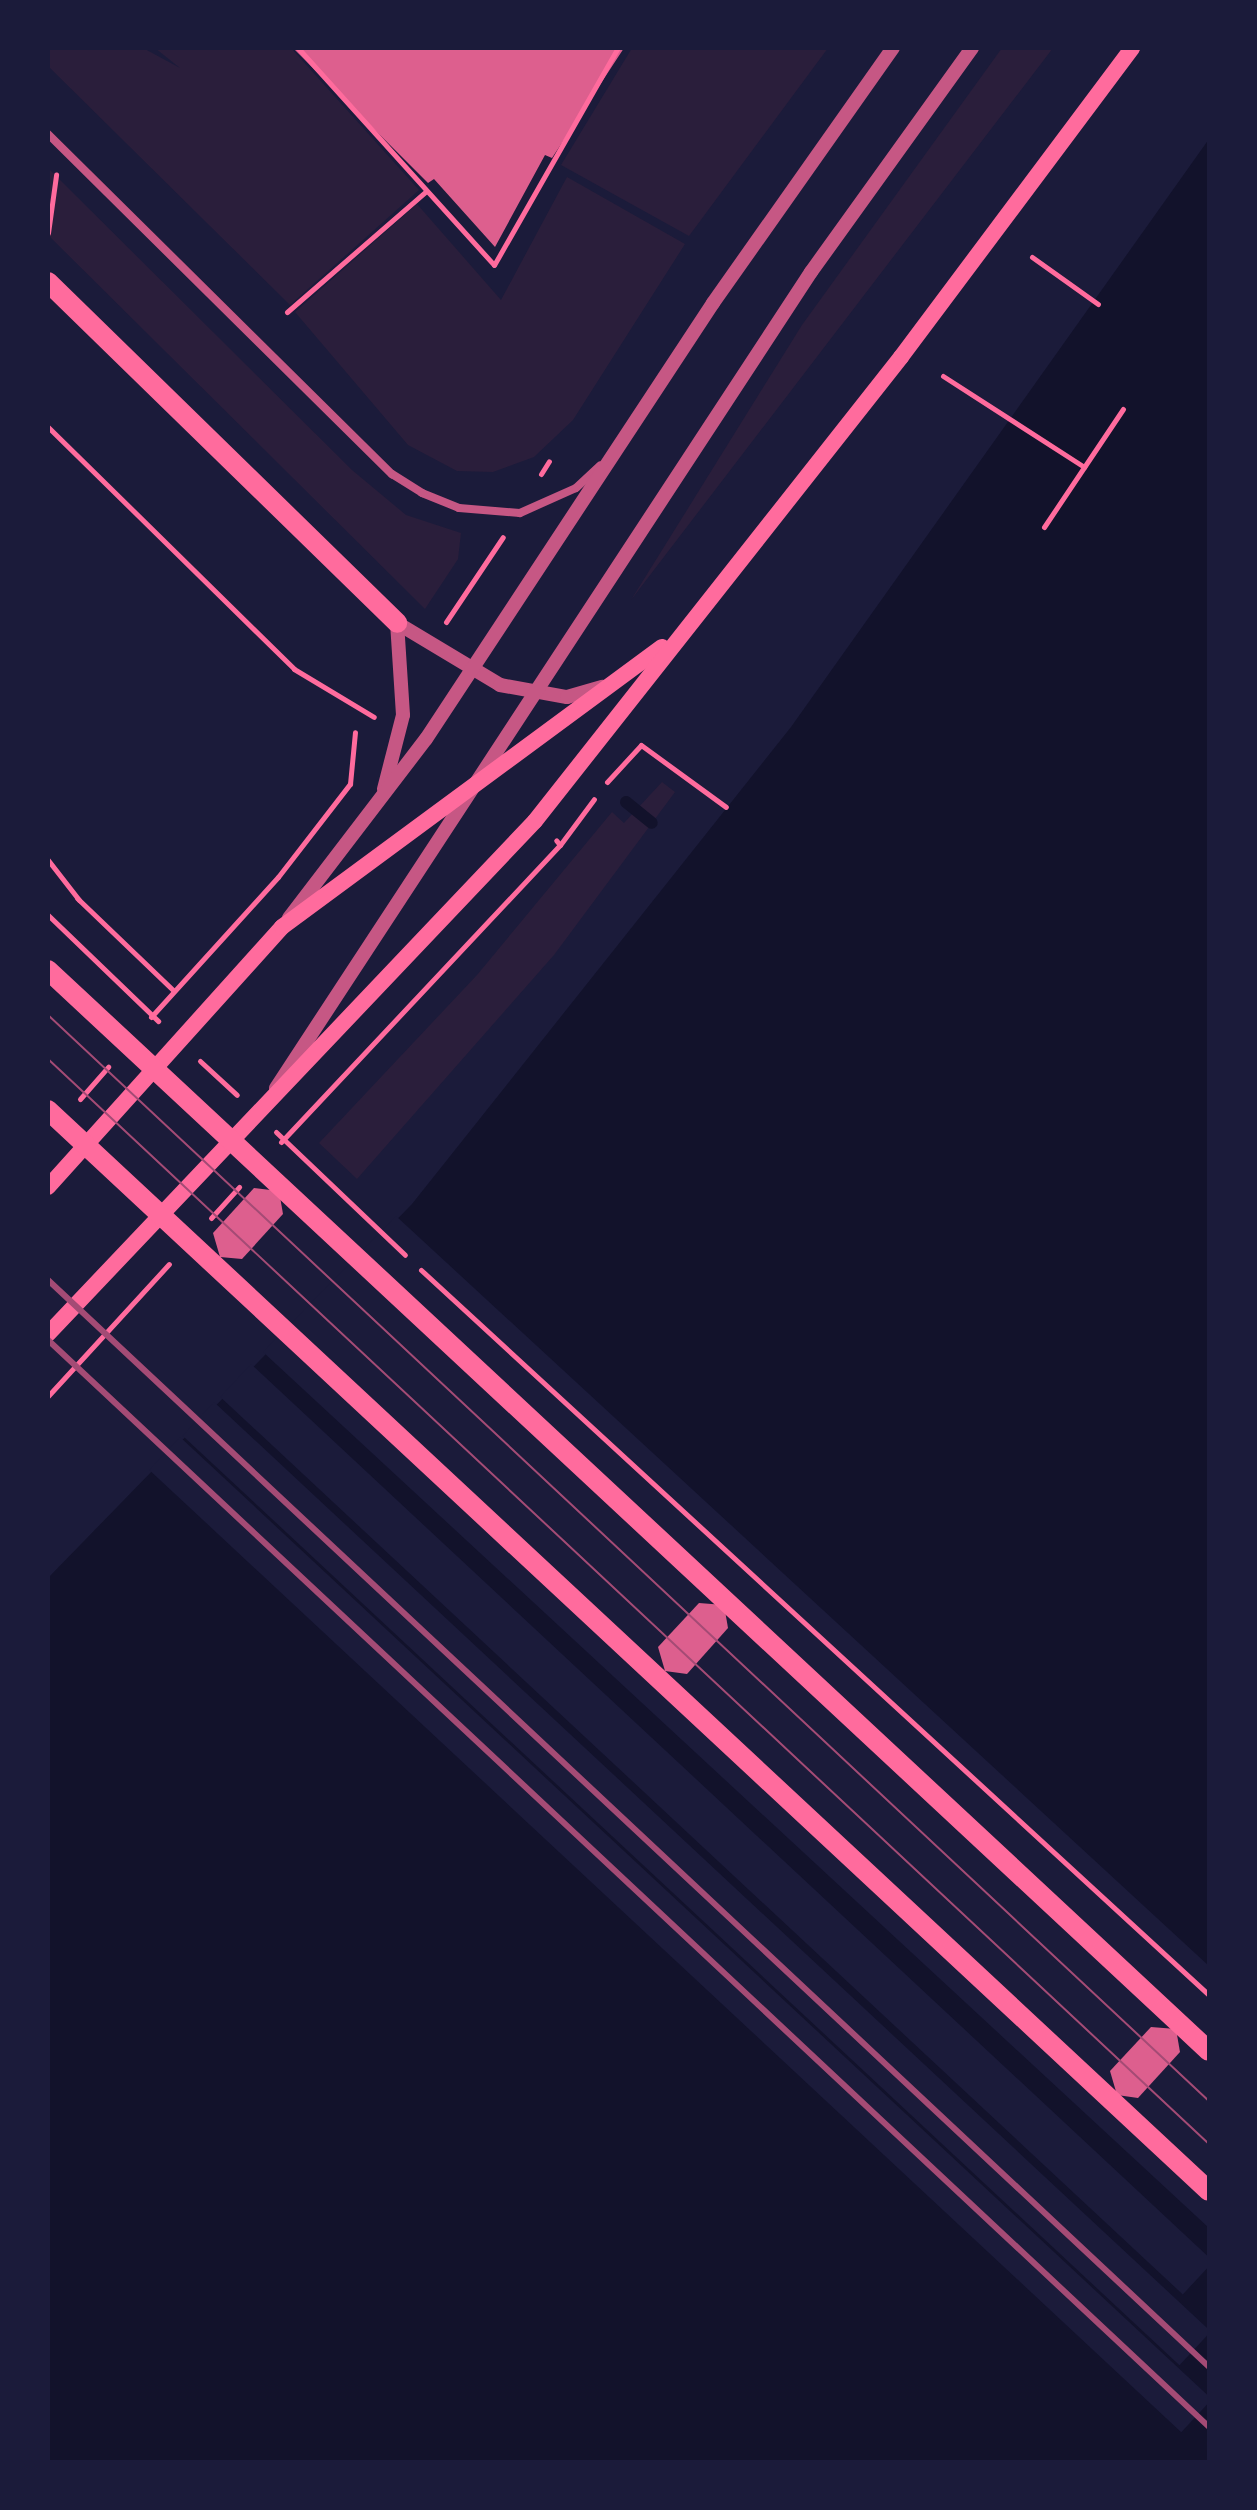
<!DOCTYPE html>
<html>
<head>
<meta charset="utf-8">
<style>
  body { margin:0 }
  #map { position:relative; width:1257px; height:2510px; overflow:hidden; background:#1b1b3a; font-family:"Alegreya Sans",sans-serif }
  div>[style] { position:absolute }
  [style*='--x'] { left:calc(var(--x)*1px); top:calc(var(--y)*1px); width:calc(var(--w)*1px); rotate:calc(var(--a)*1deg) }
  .green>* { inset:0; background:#2a1e3b }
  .water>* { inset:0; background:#12122b }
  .pier>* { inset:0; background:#1b1b3a; transform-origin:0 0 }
  .stream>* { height:12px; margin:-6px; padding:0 6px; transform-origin:6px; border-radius:6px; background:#12122b }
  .building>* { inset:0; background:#dd5f8e }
  .path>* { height:5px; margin:-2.5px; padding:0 2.5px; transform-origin:2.5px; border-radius:2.5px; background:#ff6b9d }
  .minor>* { height:8px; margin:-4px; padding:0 4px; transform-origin:4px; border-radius:4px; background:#c65784 }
  .tertiary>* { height:14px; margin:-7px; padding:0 7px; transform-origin:7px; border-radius:7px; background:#c65784 }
  .secondary>* { height:16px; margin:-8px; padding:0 8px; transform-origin:8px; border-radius:8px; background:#ff6b9d }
  .primary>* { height:20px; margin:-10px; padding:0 10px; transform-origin:10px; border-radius:10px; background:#ff6b9d }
  .tram>* { height:2px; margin:-1px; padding:0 1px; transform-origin:1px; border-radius:1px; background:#a44b75 }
  .rail>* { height:6px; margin:-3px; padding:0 3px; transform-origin:3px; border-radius:3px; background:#a44b75 }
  span { translate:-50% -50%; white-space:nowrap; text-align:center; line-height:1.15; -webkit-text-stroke:6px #1b1b3a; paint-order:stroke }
  .frame { position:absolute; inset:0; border:50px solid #1b1b3a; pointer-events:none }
</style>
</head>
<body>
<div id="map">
  <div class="green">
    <i style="clip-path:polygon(48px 48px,143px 48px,180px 68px,155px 48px,291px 48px,419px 190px,290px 305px,48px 66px)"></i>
    <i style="clip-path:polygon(632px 48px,828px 48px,689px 236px,561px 165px)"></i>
    <i style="clip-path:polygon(1002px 48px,1053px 48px,631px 600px,802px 325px)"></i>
    <i style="clip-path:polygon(48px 168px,352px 470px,406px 515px,461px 533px,458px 559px,425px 609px,48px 235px)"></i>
    <i style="clip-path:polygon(567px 177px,685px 244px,573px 420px,534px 457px,493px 472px,457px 471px,408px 445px,295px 312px,417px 204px,501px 300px)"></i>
    <i style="clip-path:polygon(662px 782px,675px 792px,554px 955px,357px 1179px,319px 1143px,477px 975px,612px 812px,624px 823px)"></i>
  </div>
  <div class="water">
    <i style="clip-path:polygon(1209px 139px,1209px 2462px,48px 2462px,48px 1578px,412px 1204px,791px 727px)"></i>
  </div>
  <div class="pier">
    <i style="clip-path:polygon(396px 1216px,1209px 1966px,1209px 2228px,263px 1352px)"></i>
    <i style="left:251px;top:1364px;width:1316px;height:45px;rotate:43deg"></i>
    <i style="left:214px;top:1402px;width:1363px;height:46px;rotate:43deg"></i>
    <i style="left:180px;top:1437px;width:1411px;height:45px;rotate:43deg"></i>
  </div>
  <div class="stream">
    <i style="--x:626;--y:802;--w:33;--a:39"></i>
  </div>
  <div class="building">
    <i style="clip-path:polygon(293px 48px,624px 48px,552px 158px,545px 155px,495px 247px,434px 179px,428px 183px)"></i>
    <i style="clip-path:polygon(254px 1188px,279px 1191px,283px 1214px,242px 1259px,220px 1257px,213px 1233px)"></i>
    <i style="clip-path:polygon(699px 1603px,724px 1605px,728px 1628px,687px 1674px,665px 1671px,658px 1647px)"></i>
    <i style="clip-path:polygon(1151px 2027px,1176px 2029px,1180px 2052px,1138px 2098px,1117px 2095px,1110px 2071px)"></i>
  </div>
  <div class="path">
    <i style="--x:298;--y:48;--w:292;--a:47.9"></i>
    <i style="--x:494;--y:265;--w:250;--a:-60.3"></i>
    <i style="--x:48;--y:233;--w:59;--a:-82.1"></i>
    <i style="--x:1032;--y:257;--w:81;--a:35.5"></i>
    <i style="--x:287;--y:312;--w:184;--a:-41"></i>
    <i style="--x:943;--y:376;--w:168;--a:32.8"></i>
    <i style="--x:48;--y:427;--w:345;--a:44.5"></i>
    <i style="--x:294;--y:669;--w:93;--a:31"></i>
    <i style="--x:541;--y:474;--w:15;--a:-58"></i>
    <i style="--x:1044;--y:527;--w:142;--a:-56.2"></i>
    <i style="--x:446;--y:622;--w:102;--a:-56.2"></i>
    <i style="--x:607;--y:782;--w:50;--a:-47.4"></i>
    <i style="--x:641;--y:745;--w:105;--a:36.1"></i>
    <i style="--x:560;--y:845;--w:57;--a:-53.5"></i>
    <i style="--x:48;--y:860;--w:51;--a:52.2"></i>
    <i style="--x:77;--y:898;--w:134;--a:43.8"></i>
    <i style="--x:48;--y:915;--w:153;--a:43.9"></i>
    <i style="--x:151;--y:1017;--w:189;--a:-47.8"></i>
    <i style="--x:278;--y:877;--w:118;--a:-52.3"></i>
    <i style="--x:350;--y:784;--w:52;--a:-84.5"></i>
    <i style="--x:200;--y:1061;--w:50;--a:42.6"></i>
    <i style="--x:80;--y:1099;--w:43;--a:-48.8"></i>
    <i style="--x:276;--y:1132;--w:178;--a:43.6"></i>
    <i style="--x:281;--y:1142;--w:407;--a:-46.8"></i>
    <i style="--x:560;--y:845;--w:6;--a:-129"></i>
    <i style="--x:211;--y:1218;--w:42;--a:-47.9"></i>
    <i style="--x:421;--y:1270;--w:1071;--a:42.62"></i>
    <i style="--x:48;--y:1396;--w:179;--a:-47.5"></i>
  </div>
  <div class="minor">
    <i style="--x:48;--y:134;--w:484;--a:44.7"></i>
    <i style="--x:392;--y:474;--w:36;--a:32"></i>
    <i style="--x:422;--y:493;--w:40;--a:22"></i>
    <i style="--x:459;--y:508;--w:61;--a:4.7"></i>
    <i style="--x:520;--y:513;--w:61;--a:-24.1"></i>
    <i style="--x:576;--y:488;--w:33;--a:-43"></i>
  </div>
  <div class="tertiary">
    <i style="--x:397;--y:623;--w:120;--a:31"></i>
    <i style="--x:500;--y:685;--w:68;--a:10.2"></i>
    <i style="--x:567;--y:697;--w:37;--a:-16"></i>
    <i style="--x:384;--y:789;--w:76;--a:-75.6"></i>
    <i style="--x:403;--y:715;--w:92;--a:-93.7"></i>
    <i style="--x:289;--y:918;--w:225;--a:-52.6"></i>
    <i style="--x:426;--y:739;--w:522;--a:-56.64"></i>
    <i style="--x:713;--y:303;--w:312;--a:-54.8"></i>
    <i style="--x:276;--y:1088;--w:976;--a:-56.75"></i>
    <i style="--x:811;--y:272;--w:276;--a:-54.3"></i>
  </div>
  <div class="secondary">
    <i style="--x:48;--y:1187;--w:350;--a:-48"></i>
    <i style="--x:282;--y:927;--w:472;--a:-36.4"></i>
    <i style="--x:48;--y:1334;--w:707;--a:-46.49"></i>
    <i style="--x:535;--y:821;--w:591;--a:-51.73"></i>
    <i style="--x:901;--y:357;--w:386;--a:-53.2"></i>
  </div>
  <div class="primary">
    <i style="--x:48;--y:282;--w:488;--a:44.3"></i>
    <i style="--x:48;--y:970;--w:1586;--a:42.96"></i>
    <i style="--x:48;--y:1110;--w:1586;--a:42.96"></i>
  </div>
  <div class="tram">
    <i style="--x:48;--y:1015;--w:1590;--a:43.09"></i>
    <i style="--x:48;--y:1059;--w:1589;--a:43.06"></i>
  </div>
  <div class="rail">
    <i style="--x:48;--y:1280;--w:1590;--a:43.11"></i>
    <i style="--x:48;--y:1340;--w:1590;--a:43.11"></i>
  </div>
  <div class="frame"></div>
</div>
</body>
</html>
